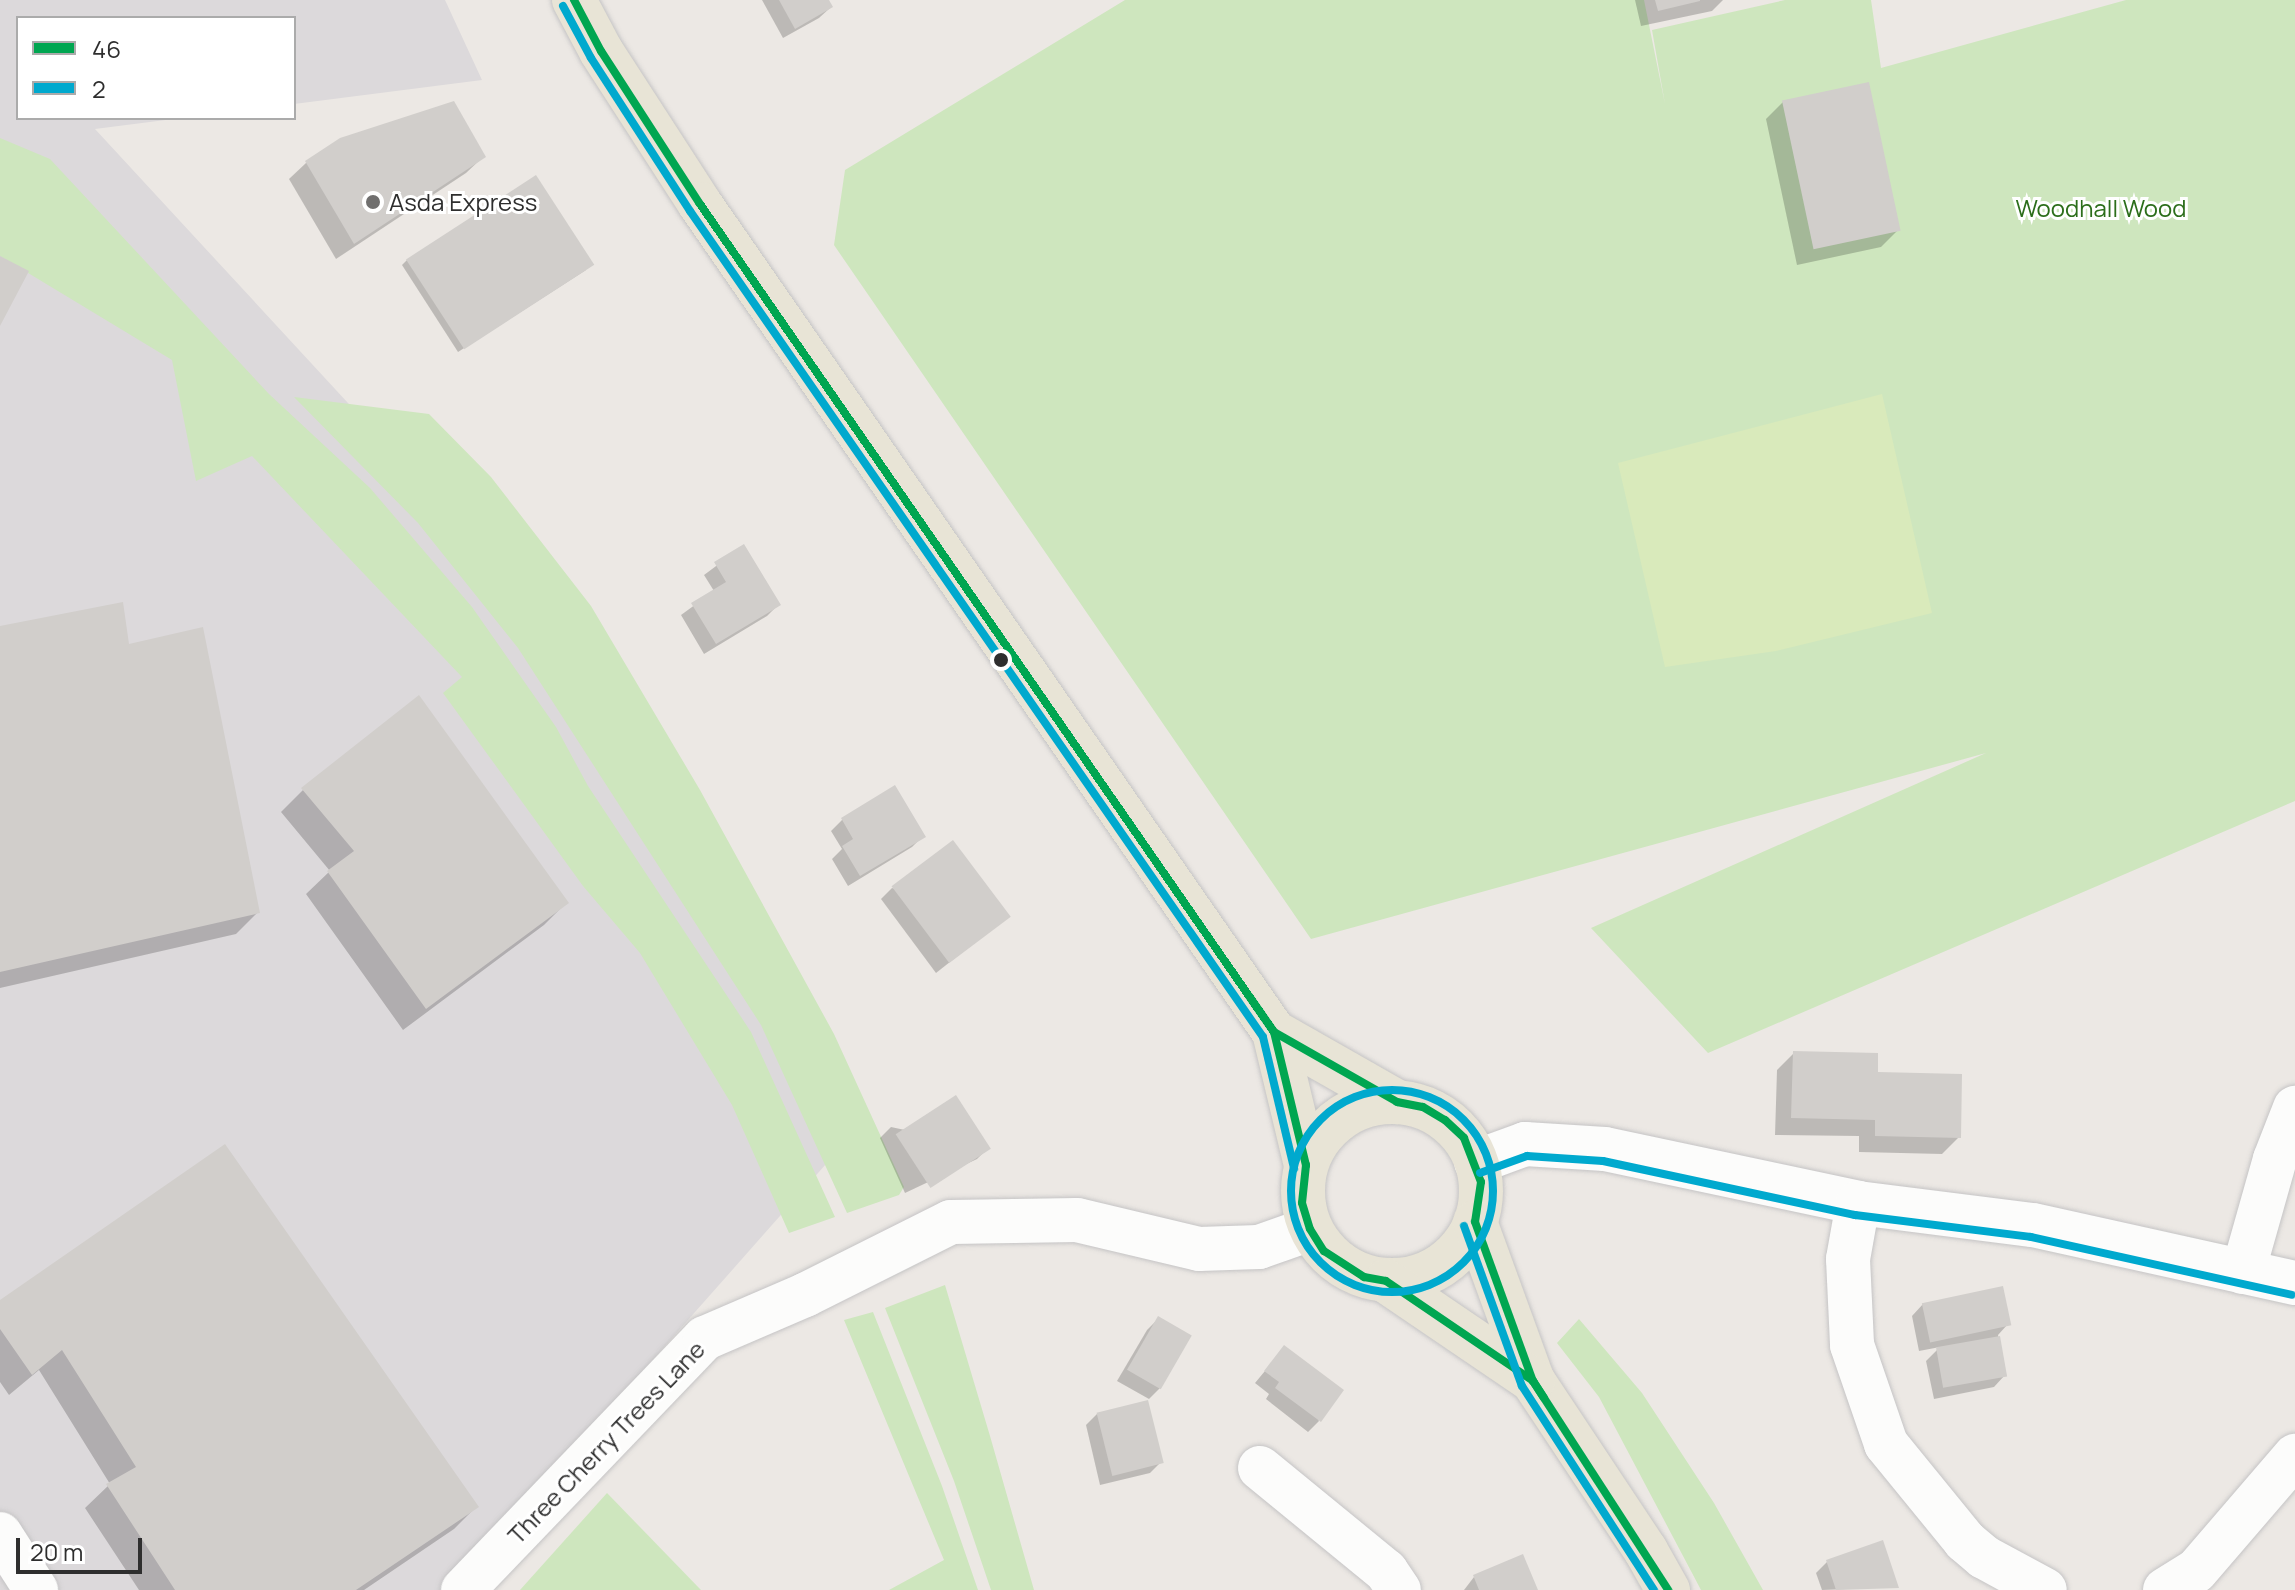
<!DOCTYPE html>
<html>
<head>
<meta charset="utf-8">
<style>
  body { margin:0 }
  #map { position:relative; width:2295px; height:1590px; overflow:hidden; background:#ece8e4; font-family:Manrope,sans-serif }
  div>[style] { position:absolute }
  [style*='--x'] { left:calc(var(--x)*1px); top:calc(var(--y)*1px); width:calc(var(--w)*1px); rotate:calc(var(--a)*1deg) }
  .industrial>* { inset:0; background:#dcd9db }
  .green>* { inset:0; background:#cee6be }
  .pitch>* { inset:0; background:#d9eabb }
  .shadow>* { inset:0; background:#0003 }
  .building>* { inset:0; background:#d1cecb; transform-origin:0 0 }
  .roads { filter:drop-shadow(0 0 2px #c5c4c5) drop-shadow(0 0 2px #c5c4c5) }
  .minor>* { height:44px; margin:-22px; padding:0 22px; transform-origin:22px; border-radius:22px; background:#fcfcfb }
  .major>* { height:44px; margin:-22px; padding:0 22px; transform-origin:22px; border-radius:22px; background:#e8e4d6 }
  .major>.ring { margin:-22px; padding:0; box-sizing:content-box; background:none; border:44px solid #e8e4d6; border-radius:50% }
  .bus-1>* { height:8px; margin:-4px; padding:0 4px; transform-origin:4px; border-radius:4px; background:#00a651 }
  .bus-2>* { height:8px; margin:-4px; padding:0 4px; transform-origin:4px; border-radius:4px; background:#00a9ce }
  .bus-2>.ring { margin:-4px; padding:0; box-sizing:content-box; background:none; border:8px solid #00a9ce; border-radius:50% }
  .dots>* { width:22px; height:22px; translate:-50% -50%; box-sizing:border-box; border:4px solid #fff; border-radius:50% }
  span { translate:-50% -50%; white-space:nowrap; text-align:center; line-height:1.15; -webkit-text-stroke:6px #fff; paint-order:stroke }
  .poi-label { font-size:24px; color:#2e2e2e }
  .left { translate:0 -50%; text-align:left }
  .park-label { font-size:24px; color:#2c6e1b }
  .street-label { font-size:24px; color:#2e2e2e }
  .legend { position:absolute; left:16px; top:16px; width:280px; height:104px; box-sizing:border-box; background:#fff; border:2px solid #ababab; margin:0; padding:10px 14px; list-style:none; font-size:24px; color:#2e2e2e }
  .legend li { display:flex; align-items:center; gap:16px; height:40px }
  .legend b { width:40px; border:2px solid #ababab }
  .scale { position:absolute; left:16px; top:1538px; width:126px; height:36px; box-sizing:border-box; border:4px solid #2e2e2e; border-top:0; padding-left:10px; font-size:24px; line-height:28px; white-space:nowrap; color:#2e2e2e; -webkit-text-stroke:6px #fff; paint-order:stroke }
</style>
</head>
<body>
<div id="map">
  <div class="industrial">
    <i style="clip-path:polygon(0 0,445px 0,482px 80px,294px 104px,294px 18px,18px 18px,18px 118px,181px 118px,95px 129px,396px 455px,865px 1120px,449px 1590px,0 1590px)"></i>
  </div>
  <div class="green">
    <i style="clip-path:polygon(1125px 0,1644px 0,1665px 104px,1652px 30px,1785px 0,1871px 0,1881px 68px,2126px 0,2295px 0,2295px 801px,1708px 1053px,1591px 928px,1986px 753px,1311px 939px,834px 245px,845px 170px)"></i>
    <i style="clip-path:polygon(0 138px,50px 159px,269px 394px,370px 488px,472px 607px,556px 727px,588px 786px,751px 1032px,835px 1217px,789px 1233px,732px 1105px,640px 953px,583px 886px,443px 693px,462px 677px,252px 456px,196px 481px,172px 360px,0 256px)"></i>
    <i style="clip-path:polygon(294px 397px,429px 414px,491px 477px,591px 606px,700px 790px,834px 1034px,904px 1187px,899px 1195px,847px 1213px,761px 1025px,518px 648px,418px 523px)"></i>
    <i style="clip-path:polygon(945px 1285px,990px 1436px,1034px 1590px,991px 1590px,954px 1481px,885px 1308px)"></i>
    <i style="clip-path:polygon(873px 1312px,942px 1486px,978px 1590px,889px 1590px,944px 1560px,844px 1320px)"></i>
    <i style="clip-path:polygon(1579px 1319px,1642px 1393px,1714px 1503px,1763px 1590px,1701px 1590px,1599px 1397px,1557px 1343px)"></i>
    <i style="clip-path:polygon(607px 1493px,701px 1590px,520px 1590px)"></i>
  </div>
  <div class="pitch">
    <i style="clip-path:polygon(1882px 394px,1932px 613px,1776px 651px,1665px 667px,1618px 463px)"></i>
  </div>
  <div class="shadow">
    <i style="clip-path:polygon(762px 0,827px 0,831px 7px,819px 18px,783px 38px)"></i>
    <i style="clip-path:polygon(1635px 0,1723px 0,1712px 11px,1641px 26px)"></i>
    <i style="clip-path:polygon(1783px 102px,1898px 230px,1881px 247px,1797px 265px,1766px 119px)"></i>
    <i style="clip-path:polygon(483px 157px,466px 173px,336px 259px,289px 179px,306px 163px)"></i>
    <i style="clip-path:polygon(407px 260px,586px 270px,458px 352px,402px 265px)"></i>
    <i style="clip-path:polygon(743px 546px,778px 605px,767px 616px,704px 654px,681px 615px,714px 591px,704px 575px)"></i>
    <i style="clip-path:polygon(0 628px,127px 646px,258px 912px,236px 934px,0 988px)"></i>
    <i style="clip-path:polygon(894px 788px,923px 836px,912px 847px,848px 886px,832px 859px,842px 849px,831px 831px,842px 820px)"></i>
    <i style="clip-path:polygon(303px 790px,566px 903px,544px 925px,403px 1030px,306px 894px,330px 871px,281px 812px)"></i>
    <i style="clip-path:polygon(892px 888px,1007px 917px,936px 973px,881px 899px)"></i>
    <i style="clip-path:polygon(1794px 1053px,1876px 1074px,1959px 1137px,1942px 1154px,1859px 1152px,1859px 1136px,1775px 1135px,1777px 1070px)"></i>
    <i style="clip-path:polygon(891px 1127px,988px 1148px,977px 1159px,905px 1193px,880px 1138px)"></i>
    <i style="clip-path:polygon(0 1303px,476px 1507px,454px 1529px,364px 1590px,139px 1590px,85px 1508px,110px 1484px,39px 1370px,9px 1395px,0 1382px)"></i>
    <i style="clip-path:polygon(1923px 1304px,2008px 1324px,1998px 1335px,2005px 1375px,1994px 1387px,1934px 1399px,1926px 1361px,1940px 1347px,1919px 1351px,1912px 1316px)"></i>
    <i style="clip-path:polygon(1158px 1319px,1160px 1388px,1149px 1399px,1117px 1381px,1147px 1330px)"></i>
    <i style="clip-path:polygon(1284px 1348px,1319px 1421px,1308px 1432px,1266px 1399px,1269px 1394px,1255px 1383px)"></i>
    <i style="clip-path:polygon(1097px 1414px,1161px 1462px,1150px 1473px,1100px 1485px,1086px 1425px)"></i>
    <i style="clip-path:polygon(1827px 1562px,1896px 1587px,1822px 1590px,1816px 1573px)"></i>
    <i style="clip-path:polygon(1474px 1577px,1536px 1590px,1464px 1590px)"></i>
  </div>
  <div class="building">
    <i style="clip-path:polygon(779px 0,829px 0,833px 7px,795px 29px)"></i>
    <i style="clip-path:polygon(1655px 0,1700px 0,1700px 1px,1658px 11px)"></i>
    <i style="left:1869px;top:82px;width:152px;height:89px;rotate:78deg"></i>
    <i style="clip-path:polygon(454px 101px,486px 157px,354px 244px,305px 161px,340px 138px)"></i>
    <i style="left:536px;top:175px;width:107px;height:155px;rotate:57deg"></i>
    <i style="clip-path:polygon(0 256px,29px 271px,0 326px)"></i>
    <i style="clip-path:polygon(744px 544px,781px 605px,716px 644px,691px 603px,726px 582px,714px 562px)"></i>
    <i style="clip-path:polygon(123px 602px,129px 644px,203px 627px,260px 913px,0 972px,0 626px)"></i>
    <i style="clip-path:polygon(419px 695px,569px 903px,426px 1009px,327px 871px,354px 851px,301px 788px)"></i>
    <i style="clip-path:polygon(895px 785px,926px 837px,860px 876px,842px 846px,853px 839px,841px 818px)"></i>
    <i style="left:953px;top:840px;width:96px;height:77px;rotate:53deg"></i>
    <i style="clip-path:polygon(1793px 1051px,1878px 1053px,1878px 1072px,1962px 1074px,1961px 1138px,1875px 1136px,1875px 1120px,1791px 1118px)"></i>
    <i style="left:956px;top:1095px;width:64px;height:72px;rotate:57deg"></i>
    <i style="clip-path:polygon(225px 1144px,479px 1507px,356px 1590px,175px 1590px,106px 1484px,136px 1467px,62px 1350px,32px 1375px,0 1329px,0 1300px)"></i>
    <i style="left:2003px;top:1286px;width:40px;height:83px;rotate:78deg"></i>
    <i style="left:1158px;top:1316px;width:39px;height:62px;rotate:30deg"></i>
    <i style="left:2000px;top:1336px;width:41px;height:65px;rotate:80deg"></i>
    <i style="clip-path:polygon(1284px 1345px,1344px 1390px,1321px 1422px,1275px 1388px,1279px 1382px,1264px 1371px)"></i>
    <i style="left:1148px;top:1400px;width:65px;height:53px;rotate:76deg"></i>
    <i style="clip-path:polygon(1883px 1540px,1899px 1588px,1836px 1590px,1826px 1560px)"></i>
    <i style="clip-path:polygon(1523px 1554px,1538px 1590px,1479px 1590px,1473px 1575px)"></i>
  </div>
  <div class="roads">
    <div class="minor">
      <i style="--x:1476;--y:1162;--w:52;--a:-20.2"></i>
      <i style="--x:1525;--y:1144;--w:80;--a:3.6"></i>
      <i style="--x:1605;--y:1149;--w:259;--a:12"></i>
      <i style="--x:1858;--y:1203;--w:176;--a:7.2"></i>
      <i style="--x:2033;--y:1225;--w:268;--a:12.5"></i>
      <i style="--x:1858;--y:1203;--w:57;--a:100.1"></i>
      <i style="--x:1848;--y:1259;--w:86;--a:87.3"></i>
      <i style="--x:1852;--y:1345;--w:105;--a:71"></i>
      <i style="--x:1886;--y:1444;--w:125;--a:50.8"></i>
      <i style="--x:1965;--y:1541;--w:25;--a:40"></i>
      <i style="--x:1984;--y:1557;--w:69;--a:28.4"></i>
      <i style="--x:2243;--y:1272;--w:117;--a:-74.2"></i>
      <i style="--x:2275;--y:1159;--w:55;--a:-68.6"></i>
      <i style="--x:1260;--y:1468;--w:163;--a:39.3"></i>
      <i style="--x:1386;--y:1571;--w:23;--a:56"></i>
      <i style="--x:0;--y:1534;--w:67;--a:57.3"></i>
      <i style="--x:463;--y:1590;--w:349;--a:-46.2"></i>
      <i style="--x:705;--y:1338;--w:109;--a:-23.3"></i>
      <i style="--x:805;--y:1295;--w:163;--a:-26.6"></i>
      <i style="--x:951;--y:1222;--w:126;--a:-0.9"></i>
      <i style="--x:1077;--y:1220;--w:125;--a:13.4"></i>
      <i style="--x:1199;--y:1249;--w:60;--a:-1.9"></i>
      <i style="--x:1259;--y:1247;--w:54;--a:-19.4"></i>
      <i style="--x:2165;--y:1590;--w:36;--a:-32"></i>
      <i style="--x:2196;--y:1571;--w:152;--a:-49.3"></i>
    </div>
    <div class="major">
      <i style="--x:574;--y:0;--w:58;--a:62.1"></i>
      <i style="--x:601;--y:51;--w:182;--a:57.1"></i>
      <i style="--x:700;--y:204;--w:1008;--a:55.27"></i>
      <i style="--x:1274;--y:1032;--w:137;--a:76.5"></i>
      <i style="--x:1274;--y:1032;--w:142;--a:29.6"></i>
      <i class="ring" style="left:1303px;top:1102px;width:134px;height:134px"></i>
      <i style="--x:1475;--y:1222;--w:169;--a:70"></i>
      <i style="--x:1533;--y:1381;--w:204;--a:56.4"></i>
      <i style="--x:1646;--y:1551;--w:45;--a:60.6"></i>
      <i style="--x:1386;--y:1281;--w:178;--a:34.2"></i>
    </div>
  </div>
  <div class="bus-1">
    <i style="--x:574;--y:0;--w:58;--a:62.1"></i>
    <i style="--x:601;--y:51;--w:182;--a:57.1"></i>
    <i style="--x:700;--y:204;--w:1008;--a:55.27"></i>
    <i style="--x:1274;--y:1032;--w:142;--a:29.6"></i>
    <i style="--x:1397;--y:1102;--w:26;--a:11"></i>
    <i style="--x:1423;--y:1107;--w:26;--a:31"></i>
    <i style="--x:1445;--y:1120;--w:26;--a:43"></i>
    <i style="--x:1464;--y:1138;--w:47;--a:68.9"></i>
    <i style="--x:1481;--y:1182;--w:40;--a:98.5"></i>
    <i style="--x:1475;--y:1222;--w:169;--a:70"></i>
    <i style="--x:1533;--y:1381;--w:249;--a:57.1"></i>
    <i style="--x:1249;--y:996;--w:44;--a:55.2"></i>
    <i style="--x:1274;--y:1032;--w:137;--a:76.5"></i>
    <i style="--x:1306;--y:1165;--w:38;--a:96"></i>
    <i style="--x:1302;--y:1203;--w:27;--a:73"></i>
    <i style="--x:1310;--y:1229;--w:26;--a:58"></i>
    <i style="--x:1324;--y:1251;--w:48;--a:33"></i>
    <i style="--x:1364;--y:1277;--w:22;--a:10"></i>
    <i style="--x:1386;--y:1281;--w:178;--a:34.2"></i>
    <i style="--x:1533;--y:1381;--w:20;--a:57"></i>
  </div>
  <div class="bus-2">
    <i style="--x:563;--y:6;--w:59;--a:61.7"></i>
    <i style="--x:591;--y:58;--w:182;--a:57.1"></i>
    <i style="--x:690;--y:211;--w:1005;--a:55.25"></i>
    <i style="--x:1263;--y:1037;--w:135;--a:76.7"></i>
    <i class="ring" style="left:1291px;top:1090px;width:194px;height:194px"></i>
    <i style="--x:1480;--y:1173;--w:50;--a:-19.9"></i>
    <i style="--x:1527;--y:1156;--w:76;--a:3.8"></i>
    <i style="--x:1603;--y:1161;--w:258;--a:12.1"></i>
    <i style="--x:1855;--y:1215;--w:177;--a:7.1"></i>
    <i style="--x:2031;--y:1237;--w:267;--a:12.5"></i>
    <i style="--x:1464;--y:1226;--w:170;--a:70.1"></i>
    <i style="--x:1522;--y:1386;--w:243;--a:57.1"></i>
  </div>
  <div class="dots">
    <i style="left:373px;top:202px;background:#706f6e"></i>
    <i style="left:1001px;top:660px;background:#2e2e2e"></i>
  </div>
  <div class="poi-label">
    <span class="left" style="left:389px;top:202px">Asda Express</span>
  </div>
  <div class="park-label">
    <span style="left:2101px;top:208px">Woodhall Wood</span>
  </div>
  <div class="street-label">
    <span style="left:606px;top:1442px;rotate:-46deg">Three Cherry Trees Lane</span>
  </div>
  <ul class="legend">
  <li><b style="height:10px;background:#00a651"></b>46</li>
  <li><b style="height:10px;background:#00a9ce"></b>2</li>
  </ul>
  <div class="scale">20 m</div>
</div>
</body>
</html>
